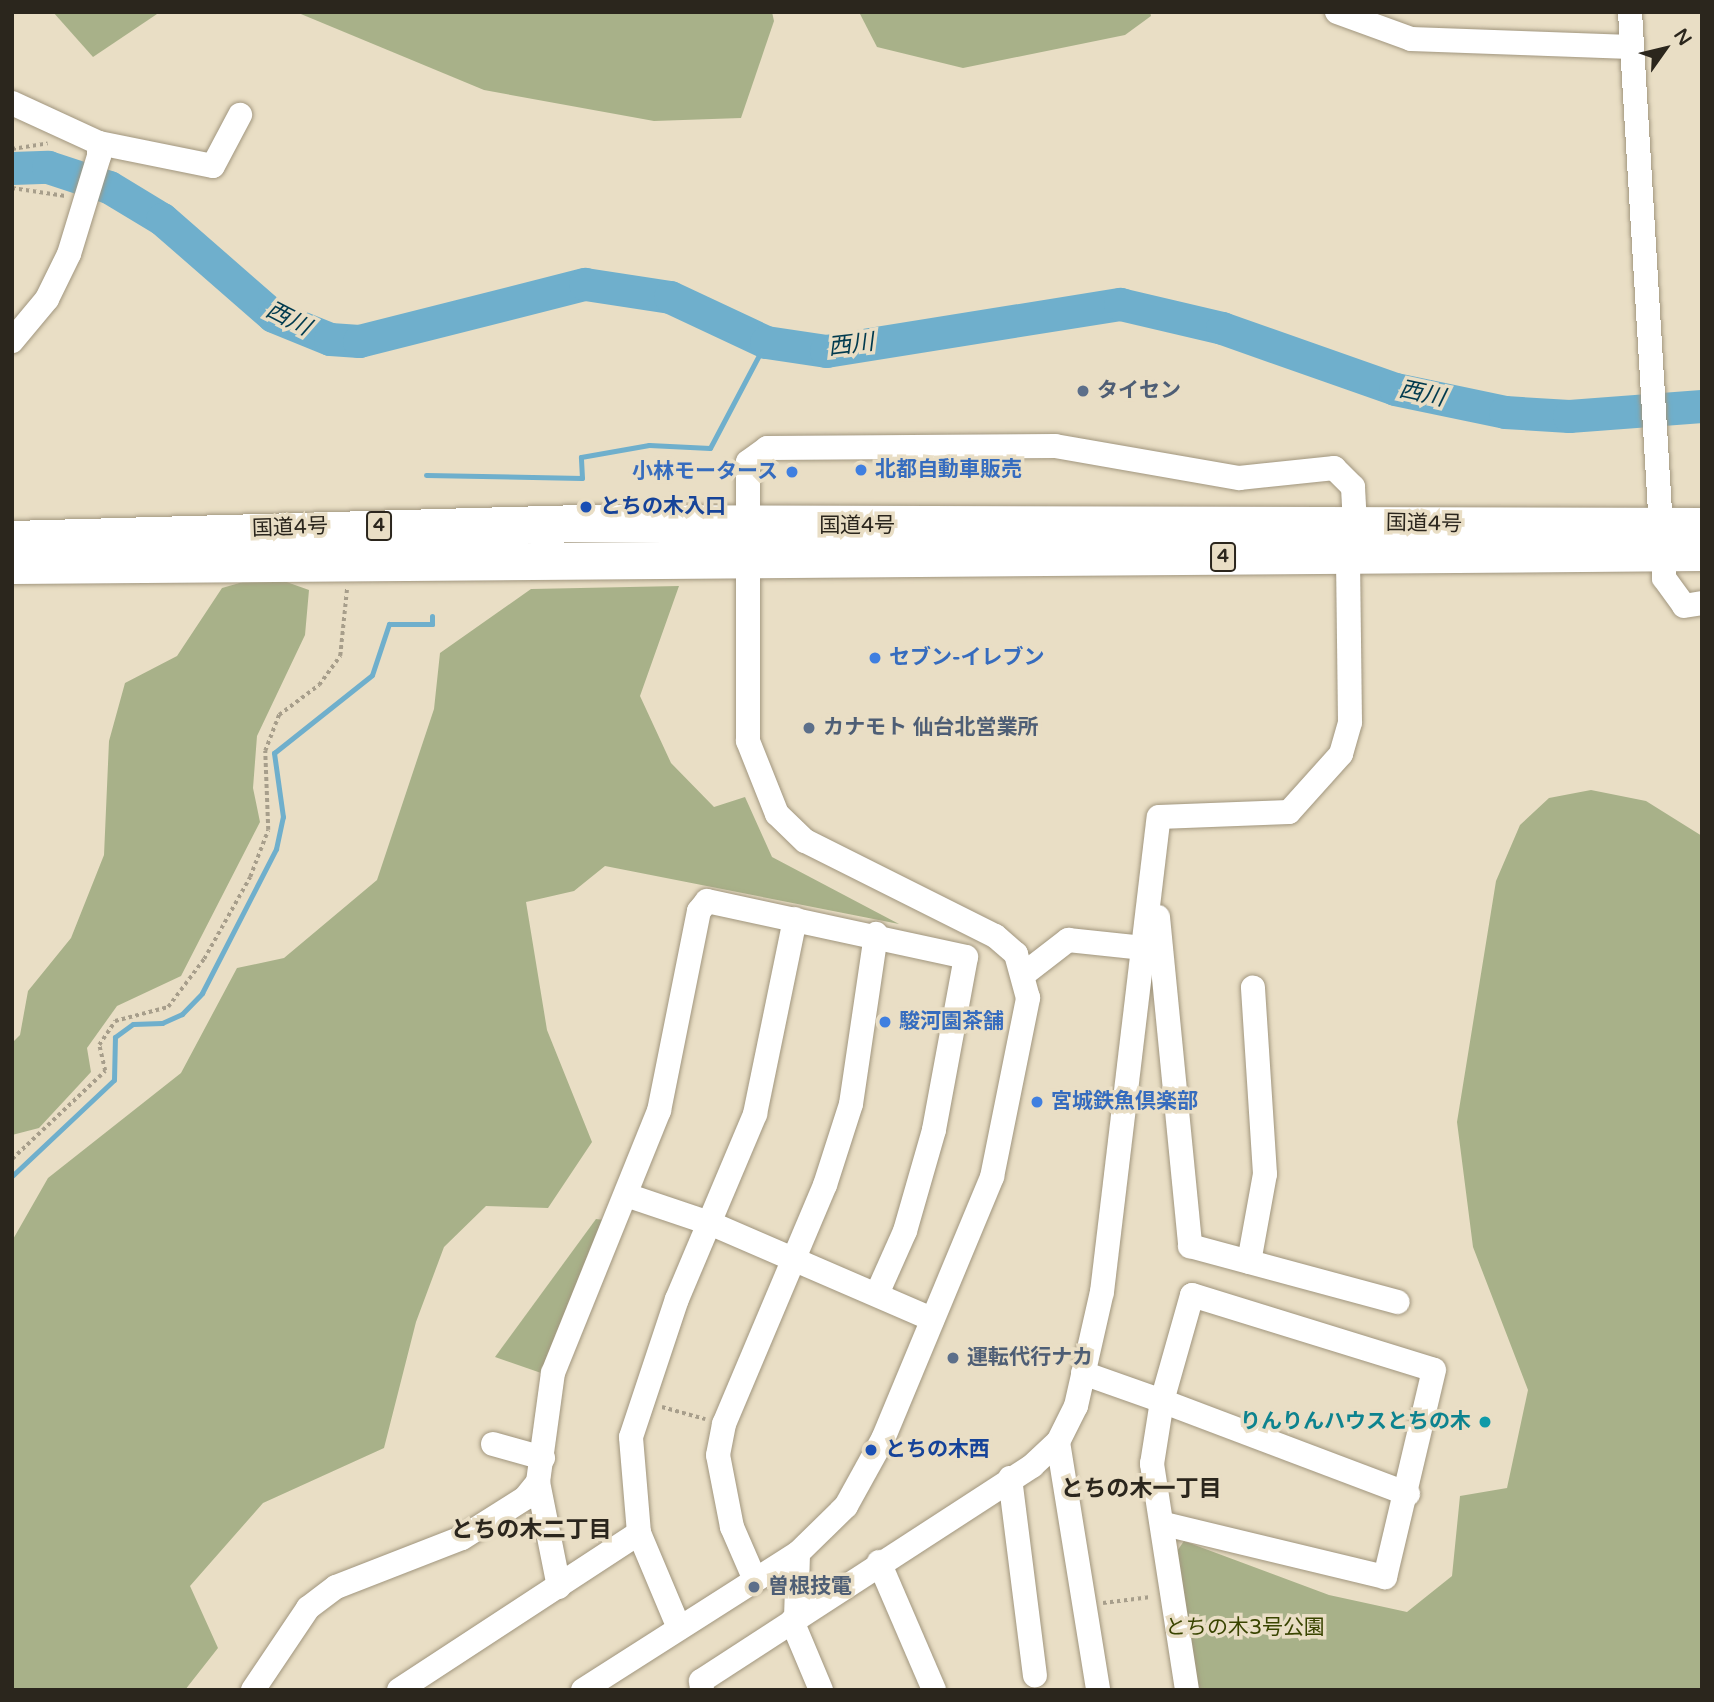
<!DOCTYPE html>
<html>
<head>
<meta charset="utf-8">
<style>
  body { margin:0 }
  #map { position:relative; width:1714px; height:1702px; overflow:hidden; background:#e9dec5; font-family:"Varela Round","Noto Sans JP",sans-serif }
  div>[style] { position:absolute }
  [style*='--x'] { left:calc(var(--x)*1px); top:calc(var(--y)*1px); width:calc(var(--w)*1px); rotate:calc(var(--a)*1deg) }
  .green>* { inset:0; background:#a8b189 }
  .stream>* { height:5px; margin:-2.5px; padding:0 2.5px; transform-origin:2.5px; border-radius:2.5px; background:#6fafcc }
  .river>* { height:33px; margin:-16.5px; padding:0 16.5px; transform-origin:16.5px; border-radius:16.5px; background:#6fafcc }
  .path>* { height:3.5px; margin-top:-1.75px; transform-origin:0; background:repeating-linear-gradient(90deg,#a79e8b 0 3.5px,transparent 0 7px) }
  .roads { filter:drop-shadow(0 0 2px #a1967e) drop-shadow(0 0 2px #a1967e) }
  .minor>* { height:24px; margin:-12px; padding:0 12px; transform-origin:12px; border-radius:12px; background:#fff }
  .highway>* { height:37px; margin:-18.5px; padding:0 18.5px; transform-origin:18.5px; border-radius:18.5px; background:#fff }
  .dots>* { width:19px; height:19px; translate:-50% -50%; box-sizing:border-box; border:4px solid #e9dec5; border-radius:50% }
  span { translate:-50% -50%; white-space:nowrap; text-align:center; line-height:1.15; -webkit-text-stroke:7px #e9dec5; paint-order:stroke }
  .shield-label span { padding:2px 5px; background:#e9dec5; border:2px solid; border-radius:5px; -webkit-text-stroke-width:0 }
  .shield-label { font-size:19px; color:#2b261d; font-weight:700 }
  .service-label { font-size:21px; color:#4e5e75; font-weight:700 }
  .left { translate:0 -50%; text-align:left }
  .shop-label { font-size:21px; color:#366cbe; font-weight:700 }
  .right { translate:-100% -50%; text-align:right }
  .transit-label { font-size:21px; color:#164399; font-weight:700 }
  .street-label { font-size:21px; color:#2b261d }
  .culture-label { font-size:21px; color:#0d838f; font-weight:700 }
  .park-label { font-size:21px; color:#394400 }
  .water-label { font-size:23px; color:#003a4e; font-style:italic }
  .neighbourhood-label { font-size:23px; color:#2b261d; font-weight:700 }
  .frame { position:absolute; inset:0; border:14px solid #2b261d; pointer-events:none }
  .north { position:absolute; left:1630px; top:14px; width:70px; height:70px; -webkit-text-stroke:5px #e9dec5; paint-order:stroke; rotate:56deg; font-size:19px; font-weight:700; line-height:28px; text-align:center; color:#2b261d }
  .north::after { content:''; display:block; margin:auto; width:24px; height:32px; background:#2b261d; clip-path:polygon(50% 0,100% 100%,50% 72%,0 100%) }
</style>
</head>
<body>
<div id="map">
  <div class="green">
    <i style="clip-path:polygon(53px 12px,160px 12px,93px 57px)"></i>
    <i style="clip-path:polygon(296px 12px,772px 12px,774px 21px,741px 118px,654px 121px,484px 90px)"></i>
    <i style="clip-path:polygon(859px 12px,1150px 12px,1151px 16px,1125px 35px,963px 68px,877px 47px)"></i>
    <i style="clip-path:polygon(267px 575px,309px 590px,305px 635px,257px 736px,253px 788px,260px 822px,181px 976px,117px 1006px,87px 1048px,91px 1072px,39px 1128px,12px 1135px,12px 1043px,20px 1035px,28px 991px,71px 938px,104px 855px,109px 741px,125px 683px,177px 656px,222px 588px)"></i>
    <i style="clip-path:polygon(679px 586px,640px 696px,671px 763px,714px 807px,745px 797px,772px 857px,899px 924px,605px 866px,574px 891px,526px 902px,547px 1030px,592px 1142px,548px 1208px,486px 1206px,444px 1247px,416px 1322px,384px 1448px,263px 1503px,190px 1586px,218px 1648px,185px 1690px,12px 1690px,12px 1241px,48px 1178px,181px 1073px,237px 968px,284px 958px,377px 880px,434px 709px,440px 653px,531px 589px)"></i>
    <i style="clip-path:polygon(1591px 790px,1646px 801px,1702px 836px,1702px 1690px,1193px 1690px,1175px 1554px,1184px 1541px,1329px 1595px,1407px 1612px,1452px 1576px,1460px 1496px,1507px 1488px,1528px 1390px,1473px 1247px,1457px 1122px,1496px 881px,1520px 825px,1549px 798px)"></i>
    <i style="clip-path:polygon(596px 1219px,604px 1220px,544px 1374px,495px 1357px)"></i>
  </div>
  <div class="stream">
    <i style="--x:426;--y:475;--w:156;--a:1.1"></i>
    <i style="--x:582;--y:478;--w:21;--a:-93"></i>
    <i style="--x:581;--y:457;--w:69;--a:-10"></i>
    <i style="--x:649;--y:445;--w:61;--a:2.8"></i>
    <i style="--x:710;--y:448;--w:120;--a:-62.2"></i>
    <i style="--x:12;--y:1176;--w:140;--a:-43.3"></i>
    <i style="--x:114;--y:1080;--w:43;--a:-88.7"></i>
    <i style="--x:115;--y:1037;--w:22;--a:-36"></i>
    <i style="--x:133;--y:1024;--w:29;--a:-2"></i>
    <i style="--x:162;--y:1023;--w:22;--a:-24"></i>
    <i style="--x:182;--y:1014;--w:29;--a:-46"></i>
    <i style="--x:202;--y:993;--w:162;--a:-62.8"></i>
    <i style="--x:276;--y:849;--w:33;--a:-78"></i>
    <i style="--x:283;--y:817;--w:65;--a:-98"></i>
    <i style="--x:274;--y:753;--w:125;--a:-38.5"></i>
    <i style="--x:372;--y:675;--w:54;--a:-71.6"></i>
    <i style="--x:389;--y:624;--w:43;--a:0"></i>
    <i style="--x:432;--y:624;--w:8;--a:-90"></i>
  </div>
  <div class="river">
    <i style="--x:12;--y:168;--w:36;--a:-2"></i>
    <i style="--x:48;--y:167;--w:64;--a:18.2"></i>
    <i style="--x:109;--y:187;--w:62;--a:31.1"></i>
    <i style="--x:162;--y:219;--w:147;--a:41.1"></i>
    <i style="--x:273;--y:316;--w:61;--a:22"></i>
    <i style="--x:330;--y:339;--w:29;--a:4"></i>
    <i style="--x:359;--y:341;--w:233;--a:-14.2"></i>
    <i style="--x:585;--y:284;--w:86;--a:8.7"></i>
    <i style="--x:670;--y:297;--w:106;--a:25.1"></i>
    <i style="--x:766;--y:342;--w:61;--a:8.5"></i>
    <i style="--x:826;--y:351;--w:298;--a:-9.1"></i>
    <i style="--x:1120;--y:304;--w:105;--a:13.2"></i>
    <i style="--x:1222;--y:328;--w:183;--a:19.4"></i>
    <i style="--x:1395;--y:389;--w:112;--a:11.8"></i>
    <i style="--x:1505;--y:412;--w:64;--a:3.6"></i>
    <i style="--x:1569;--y:416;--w:133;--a:-4.3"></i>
  </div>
  <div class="path">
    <i style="--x:12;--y:149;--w:36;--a:-9"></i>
    <i style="--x:12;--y:188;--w:54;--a:8.6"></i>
    <i style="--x:12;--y:1159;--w:128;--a:-43.4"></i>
    <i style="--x:105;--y:1071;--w:27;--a:-103"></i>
    <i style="--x:99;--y:1045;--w:29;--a:-56"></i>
    <i style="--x:115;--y:1021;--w:55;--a:-14.8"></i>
    <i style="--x:168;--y:1007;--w:60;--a:-53.1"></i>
    <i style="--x:204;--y:959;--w:94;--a:-60.7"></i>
    <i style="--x:250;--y:877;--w:50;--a:-69"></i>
    <i style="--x:268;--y:830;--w:79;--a:-92.2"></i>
    <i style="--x:265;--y:751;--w:39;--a:-69"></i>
    <i style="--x:279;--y:715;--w:50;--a:-36.9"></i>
    <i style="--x:319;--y:685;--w:36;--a:-54"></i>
    <i style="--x:340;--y:656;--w:69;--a:-84.2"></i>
    <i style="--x:662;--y:1407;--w:45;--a:15.6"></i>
    <i style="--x:1103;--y:1603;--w:48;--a:-7.1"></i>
  </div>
  <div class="roads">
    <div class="minor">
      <i style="--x:1337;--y:12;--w:79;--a:20"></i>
      <i style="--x:1411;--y:39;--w:220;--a:2.1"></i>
      <i style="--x:1630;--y:12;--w:567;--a:86.56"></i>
      <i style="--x:1664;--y:578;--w:34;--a:54"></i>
      <i style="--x:1684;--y:606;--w:18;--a:-9"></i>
      <i style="--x:12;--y:103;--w:96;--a:24.7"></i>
      <i style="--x:99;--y:143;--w:13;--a:90"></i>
      <i style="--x:99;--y:156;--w:102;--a:107"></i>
      <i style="--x:69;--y:254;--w:50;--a:116.1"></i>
      <i style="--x:47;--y:299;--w:55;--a:129.8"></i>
      <i style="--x:99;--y:143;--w:116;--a:11.4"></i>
      <i style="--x:213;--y:166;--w:58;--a:-62.1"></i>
      <i style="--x:1158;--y:917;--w:331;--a:84.4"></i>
      <i style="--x:1190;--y:1246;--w:215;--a:15.1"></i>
      <i style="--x:1024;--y:974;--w:56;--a:-37.7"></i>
      <i style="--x:1068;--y:940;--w:76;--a:6"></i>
      <i style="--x:626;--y:1195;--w:91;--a:18.6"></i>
      <i style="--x:712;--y:1224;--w:240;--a:23.4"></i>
      <i style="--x:1249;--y:1262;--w:89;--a:-79.7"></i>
      <i style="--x:1265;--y:1174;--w:187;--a:-93.7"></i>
      <i style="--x:1083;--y:1373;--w:84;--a:19.5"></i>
      <i style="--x:1162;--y:1401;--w:110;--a:-74.2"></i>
      <i style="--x:1192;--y:1295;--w:253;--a:17.2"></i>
      <i style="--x:1434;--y:1370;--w:213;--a:103.3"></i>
      <i style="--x:1385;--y:1577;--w:226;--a:-166.5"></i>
      <i style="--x:1058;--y:1442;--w:251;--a:80.8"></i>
      <i style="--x:493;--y:1444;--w:52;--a:15.6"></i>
      <i style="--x:1010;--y:1478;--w:199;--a:82.8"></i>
      <i style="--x:538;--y:1482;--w:107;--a:78.7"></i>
      <i style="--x:879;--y:1562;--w:139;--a:66.7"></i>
      <i style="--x:755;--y:1580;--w:58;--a:-113.5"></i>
      <i style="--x:732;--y:1527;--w:73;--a:-101"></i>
      <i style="--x:718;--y:1455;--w:32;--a:-79"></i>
      <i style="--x:724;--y:1424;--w:259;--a:-67.1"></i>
      <i style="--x:825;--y:1185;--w:85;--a:-72.2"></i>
      <i style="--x:851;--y:1104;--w:172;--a:-81.6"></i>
      <i style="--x:796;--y:1618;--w:65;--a:-88.2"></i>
      <i style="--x:792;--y:1621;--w:75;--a:67.2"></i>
      <i style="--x:679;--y:1628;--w:103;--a:-112.8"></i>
      <i style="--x:639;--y:1533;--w:96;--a:-94.8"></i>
      <i style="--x:631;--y:1437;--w:145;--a:-71.6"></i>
      <i style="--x:677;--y:1299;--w:201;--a:-67.1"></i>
      <i style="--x:755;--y:1114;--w:199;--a:-78.4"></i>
      <i style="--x:253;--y:1690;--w:99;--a:-56.1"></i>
      <i style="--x:308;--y:1608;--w:35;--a:-37"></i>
      <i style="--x:336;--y:1587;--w:135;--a:-21.3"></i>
      <i style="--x:462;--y:1538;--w:75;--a:-32.4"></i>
      <i style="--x:525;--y:1498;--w:21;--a:-51"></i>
      <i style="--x:538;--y:1482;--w:110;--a:-82.2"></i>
      <i style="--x:553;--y:1373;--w:283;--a:-68"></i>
      <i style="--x:659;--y:1111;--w:204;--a:-78.7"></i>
      <i style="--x:699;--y:911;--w:13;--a:-51"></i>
      <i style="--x:707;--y:901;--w:265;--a:12.2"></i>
      <i style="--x:966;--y:957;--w:176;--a:100.5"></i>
      <i style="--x:934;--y:1130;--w:105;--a:106"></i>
      <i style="--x:905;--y:1231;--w:69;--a:114"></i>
      <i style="--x:399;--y:1690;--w:287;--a:-33.2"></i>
      <i style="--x:583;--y:1690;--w:255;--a:-32.5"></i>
      <i style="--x:798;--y:1553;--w:67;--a:-44.4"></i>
      <i style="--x:846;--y:1506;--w:77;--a:-61.1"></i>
      <i style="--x:883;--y:1439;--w:284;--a:-67.4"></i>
      <i style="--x:992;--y:1177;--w:183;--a:-78.6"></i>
      <i style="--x:1028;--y:998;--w:46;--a:-105.3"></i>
      <i style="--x:1016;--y:954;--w:28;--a:-139"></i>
      <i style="--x:995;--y:936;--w:212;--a:-153.4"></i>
      <i style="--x:805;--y:841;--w:39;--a:-136"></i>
      <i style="--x:777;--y:814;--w:79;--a:-111.7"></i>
      <i style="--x:748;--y:741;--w:279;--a:-90"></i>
      <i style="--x:748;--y:462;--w:24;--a:-36"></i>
      <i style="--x:767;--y:448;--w:288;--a:-0.4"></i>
      <i style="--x:1055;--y:446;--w:187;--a:9.9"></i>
      <i style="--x:1239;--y:478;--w:96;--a:-6"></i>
      <i style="--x:1334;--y:468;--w:27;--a:45"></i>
      <i style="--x:1353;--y:487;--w:36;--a:87"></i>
      <i style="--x:702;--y:1690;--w:9;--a:-96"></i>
      <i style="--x:701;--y:1681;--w:395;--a:-33"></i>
      <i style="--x:1032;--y:1466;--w:35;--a:-43"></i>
      <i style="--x:1058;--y:1442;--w:40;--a:-63.4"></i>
      <i style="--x:1076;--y:1406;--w:117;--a:-77.2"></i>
      <i style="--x:1102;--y:1292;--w:478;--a:-83.2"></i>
      <i style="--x:1159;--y:817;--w:130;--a:-2.2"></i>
      <i style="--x:1289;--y:812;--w:78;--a:-48.1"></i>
      <i style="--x:1341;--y:754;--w:33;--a:-74"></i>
      <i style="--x:1350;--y:722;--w:166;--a:-90.7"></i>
      <i style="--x:1187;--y:1690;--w:229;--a:-98.8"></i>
      <i style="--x:1152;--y:1464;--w:64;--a:-81"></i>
      <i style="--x:1162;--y:1401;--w:263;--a:20.7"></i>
    </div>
    <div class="highway">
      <i style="--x:12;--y:539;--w:568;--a:-1.61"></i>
      <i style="--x:580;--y:523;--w:1122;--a:0.15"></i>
      <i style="--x:12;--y:565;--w:1690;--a:-0.44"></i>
    </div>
  </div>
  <div class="dots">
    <i style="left:1083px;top:391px;background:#5c6f8a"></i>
    <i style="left:861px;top:470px;background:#3f7fe0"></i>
    <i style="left:792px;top:472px;background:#3f7fe0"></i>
    <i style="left:586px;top:507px;background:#1a4fb4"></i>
    <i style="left:875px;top:658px;background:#3f7fe0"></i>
    <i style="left:809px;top:728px;background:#5c6f8a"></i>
    <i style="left:885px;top:1022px;background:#3f7fe0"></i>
    <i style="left:1037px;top:1102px;background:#3f7fe0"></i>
    <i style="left:953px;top:1358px;background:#5c6f8a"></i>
    <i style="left:1485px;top:1422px;background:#0f9aa8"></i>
    <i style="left:871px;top:1450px;background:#1a4fb4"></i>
    <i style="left:754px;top:1587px;background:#5c6f8a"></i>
  </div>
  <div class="shield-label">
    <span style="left:379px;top:526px">4</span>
    <span style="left:1223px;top:557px">4</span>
  </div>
  <div class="service-label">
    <span class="left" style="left:1097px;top:391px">タイセン</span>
    <span class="left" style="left:823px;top:728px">カナモト 仙台北営業所</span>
    <span class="left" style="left:967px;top:1358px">運転代行ナカ</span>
    <span class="left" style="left:768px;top:1587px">曽根技電</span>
  </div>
  <div class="shop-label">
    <span class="left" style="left:875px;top:470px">北都自動車販売</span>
    <span class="right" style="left:778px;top:472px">小林モータース</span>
    <span class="left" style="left:889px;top:658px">セブン-イレブン</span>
    <span class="left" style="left:899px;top:1022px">駿河園茶舗</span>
    <span class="left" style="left:1051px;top:1102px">宮城鉄魚倶楽部</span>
  </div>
  <div class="transit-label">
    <span class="left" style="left:600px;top:507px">とちの木入口</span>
    <span class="left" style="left:885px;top:1450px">とちの木西</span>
  </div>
  <div class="street-label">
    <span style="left:1424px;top:524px;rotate:1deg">国道4号</span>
    <span style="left:857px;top:526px">国道4号</span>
    <span style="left:290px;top:528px;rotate:-2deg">国道4号</span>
  </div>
  <div class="culture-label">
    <span class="right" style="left:1471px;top:1422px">りんりんハウスとちの木</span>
  </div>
  <div class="park-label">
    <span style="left:1245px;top:1628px">とちの木3号公園</span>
  </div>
  <div class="water-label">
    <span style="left:288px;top:319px;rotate:27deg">西川</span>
    <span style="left:851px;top:345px;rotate:-7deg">西川</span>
    <span style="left:1422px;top:394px;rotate:12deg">西川</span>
  </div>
  <div class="neighbourhood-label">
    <span style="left:1141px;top:1489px">とちの木一丁目</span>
    <span style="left:531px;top:1530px">とちの木二丁目</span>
  </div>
  <div class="frame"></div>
  <div class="north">N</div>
</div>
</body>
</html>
